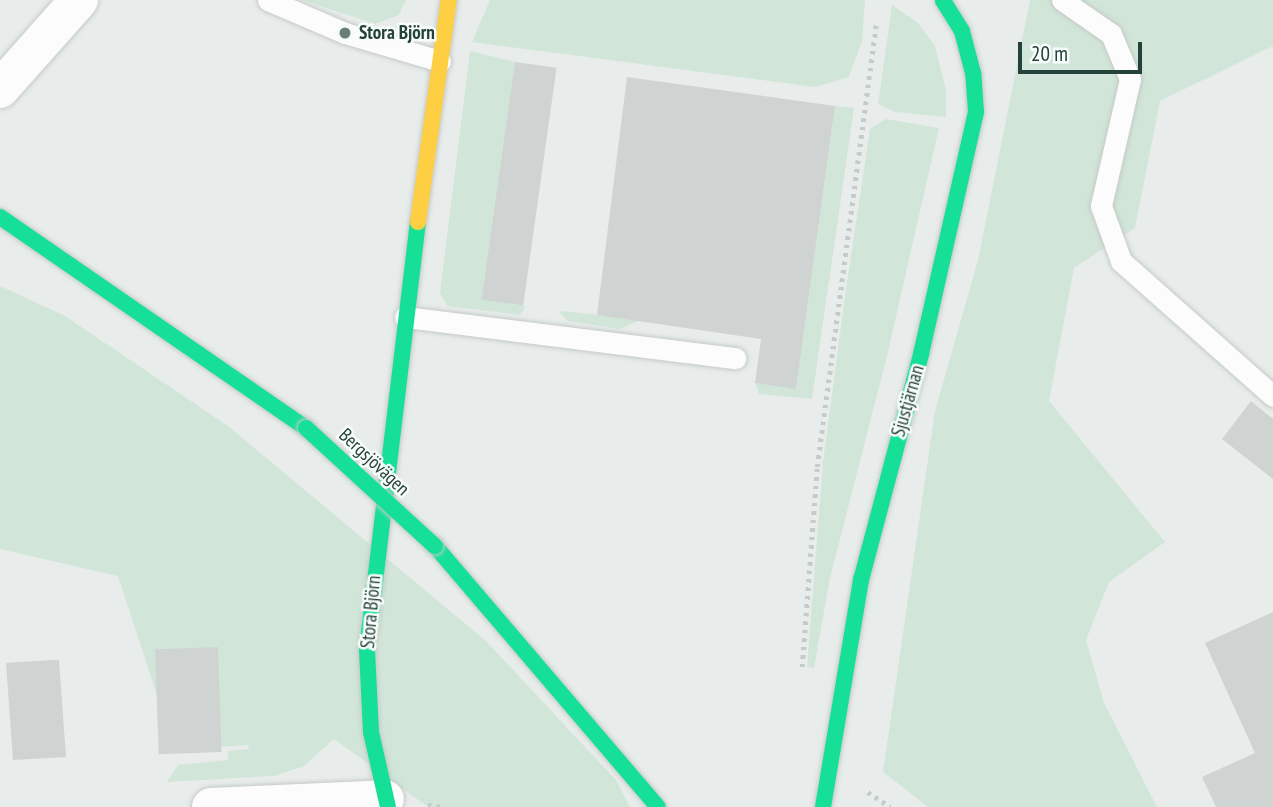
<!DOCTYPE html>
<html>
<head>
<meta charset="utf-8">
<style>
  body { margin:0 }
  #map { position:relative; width:1273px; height:807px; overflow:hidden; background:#e8edeb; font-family:"PT Sans Narrow",sans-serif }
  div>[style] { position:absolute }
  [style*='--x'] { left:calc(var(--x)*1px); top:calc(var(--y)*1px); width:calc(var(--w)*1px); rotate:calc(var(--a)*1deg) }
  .green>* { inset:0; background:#d1e6d8 }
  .building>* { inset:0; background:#cfd4d2; transform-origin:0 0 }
  .path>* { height:4.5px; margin-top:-2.25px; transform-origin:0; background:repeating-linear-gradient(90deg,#c3ccca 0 3.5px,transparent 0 8.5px) }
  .roads { filter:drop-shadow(0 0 2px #c5cac8) drop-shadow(0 0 2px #c5cac8) }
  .lane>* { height:21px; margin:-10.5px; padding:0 10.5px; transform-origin:10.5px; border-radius:10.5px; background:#fcfcfc }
  .street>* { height:38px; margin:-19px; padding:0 19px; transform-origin:19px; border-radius:19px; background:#fcfcfc }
  .fast>* { height:16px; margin:-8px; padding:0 8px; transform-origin:8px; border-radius:8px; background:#16e098 }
  .slow>* { height:16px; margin:-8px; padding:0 8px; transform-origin:8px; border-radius:8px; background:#ffcf43 }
  .bridges { filter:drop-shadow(0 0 2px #c3cbc8) drop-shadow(0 0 2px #c3cbc8) }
  .fast-bridge>* { height:16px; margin:-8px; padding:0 8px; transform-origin:8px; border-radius:8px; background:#16e098 }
  .dots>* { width:19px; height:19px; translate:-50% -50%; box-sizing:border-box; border:4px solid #f7fbf9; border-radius:50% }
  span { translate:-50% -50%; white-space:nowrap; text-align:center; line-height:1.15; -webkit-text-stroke:5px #f7fbf9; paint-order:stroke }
  .poi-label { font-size:19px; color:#24423a; font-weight:700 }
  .left { translate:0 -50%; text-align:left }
  .street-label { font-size:19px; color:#24423a }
  .scale { position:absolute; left:1018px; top:42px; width:124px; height:32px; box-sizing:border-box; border:4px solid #24423a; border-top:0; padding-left:9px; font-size:21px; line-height:24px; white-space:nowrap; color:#24423a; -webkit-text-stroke:5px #f7fbf9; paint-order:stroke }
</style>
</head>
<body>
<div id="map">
  <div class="green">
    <i style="clip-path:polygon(302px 0,406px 0,399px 15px,375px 24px)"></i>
    <i style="clip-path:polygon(490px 0,865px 0,862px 41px,849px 77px,815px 87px,472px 42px)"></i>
    <i style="clip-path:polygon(1030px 0,1273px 0,1273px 46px,1160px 101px,1135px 228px,1074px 268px,1049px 401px,1165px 542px,1109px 582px,1086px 640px,1104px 703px,1157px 807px,928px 807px,883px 772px,935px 411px,978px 260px)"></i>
    <i style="clip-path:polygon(892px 5px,918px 23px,935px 46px,946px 90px,946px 117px,895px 112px,878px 104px)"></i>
    <i style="clip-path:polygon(470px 51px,515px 62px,485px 300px,526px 306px,520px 315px,447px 306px,440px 293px)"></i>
    <i style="clip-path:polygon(835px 106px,854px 108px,812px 399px,759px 394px,755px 383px,796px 388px)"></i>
    <i style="clip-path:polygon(886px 119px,939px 128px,887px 356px,830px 578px,814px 668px,807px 667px,823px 462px,844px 303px,870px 129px)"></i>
    <i style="clip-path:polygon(0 286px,65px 316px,228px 426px,486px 641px,616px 780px,630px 807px,428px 807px,334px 739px,304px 766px,274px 776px,167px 782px,178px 765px,228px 760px,228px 751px,248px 749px,249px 745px,175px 750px,118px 576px,0 549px)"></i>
    <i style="clip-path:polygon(564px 311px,640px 320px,620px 329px,568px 321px,559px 312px)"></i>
  </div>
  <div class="building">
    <i style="left:515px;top:62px;width:42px;height:240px;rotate:8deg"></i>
    <i style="clip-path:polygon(627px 77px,835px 106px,796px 389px,755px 383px,761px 339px,597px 315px)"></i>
    <i style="clip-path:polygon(1251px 401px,1273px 419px,1273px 479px,1222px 439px)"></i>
    <i style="clip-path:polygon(1273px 612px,1273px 807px,1216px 807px,1202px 777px,1255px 753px,1205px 643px)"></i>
    <i style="left:218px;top:647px;width:105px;height:63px;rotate:88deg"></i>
    <i style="clip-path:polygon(52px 660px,59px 660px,66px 757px,13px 760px,6px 663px)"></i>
  </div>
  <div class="path">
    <i style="--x:802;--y:667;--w:201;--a:-85.7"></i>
    <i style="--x:817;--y:467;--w:449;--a:-82.4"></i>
    <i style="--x:868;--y:792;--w:27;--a:34"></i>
    <i style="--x:428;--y:805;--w:16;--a:7"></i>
  </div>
  <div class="roads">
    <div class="lane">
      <i style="--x:268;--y:0;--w:84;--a:23.2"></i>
      <i style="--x:345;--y:33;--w:99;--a:16.4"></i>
      <i style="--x:1062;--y:0;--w:60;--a:34.8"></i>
      <i style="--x:1111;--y:34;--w:49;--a:67.1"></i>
      <i style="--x:1130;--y:79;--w:130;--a:102.9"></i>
      <i style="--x:1101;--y:206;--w:59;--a:70"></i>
      <i style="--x:1121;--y:261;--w:203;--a:41.6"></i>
      <i style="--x:405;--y:317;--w:333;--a:7.1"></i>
    </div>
    <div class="street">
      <i style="--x:0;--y:89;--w:119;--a:-48.4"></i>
      <i style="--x:211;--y:807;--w:174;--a:-2.6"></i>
    </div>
    <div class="fast">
      <i style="--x:0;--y:217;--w:372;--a:34.6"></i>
      <i style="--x:435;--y:546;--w:343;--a:49.5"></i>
      <i style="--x:388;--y:807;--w:77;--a:-102.8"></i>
      <i style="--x:371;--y:732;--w:83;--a:-92.8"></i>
      <i style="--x:367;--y:649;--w:430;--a:-83.2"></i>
      <i style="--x:823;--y:807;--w:230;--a:-80.5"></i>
      <i style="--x:861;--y:580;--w:234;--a:-75.1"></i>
      <i style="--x:921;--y:354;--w:248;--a:-77.2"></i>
      <i style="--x:976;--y:112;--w:39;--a:-94"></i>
      <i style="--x:973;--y:73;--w:43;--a:-104.7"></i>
      <i style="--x:962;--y:31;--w:36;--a:-122"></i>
    </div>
    <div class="slow">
      <i style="--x:418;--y:222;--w:224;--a:-82.1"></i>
    </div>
  </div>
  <div class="bridges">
    <div class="fast-bridge">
      <i style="--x:306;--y:428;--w:175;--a:42.5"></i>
    </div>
  </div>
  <div class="dots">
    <i style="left:345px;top:33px;background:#697e78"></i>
  </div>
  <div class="poi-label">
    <span class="left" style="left:359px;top:33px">Stora Björn</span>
  </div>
  <div class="street-label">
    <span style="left:908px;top:401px;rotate:-74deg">Sjustjärnan</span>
    <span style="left:374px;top:462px;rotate:43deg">Bergsjövägen</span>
    <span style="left:371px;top:612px;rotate:-85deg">Stora Björn</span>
  </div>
  <div class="scale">20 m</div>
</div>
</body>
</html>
